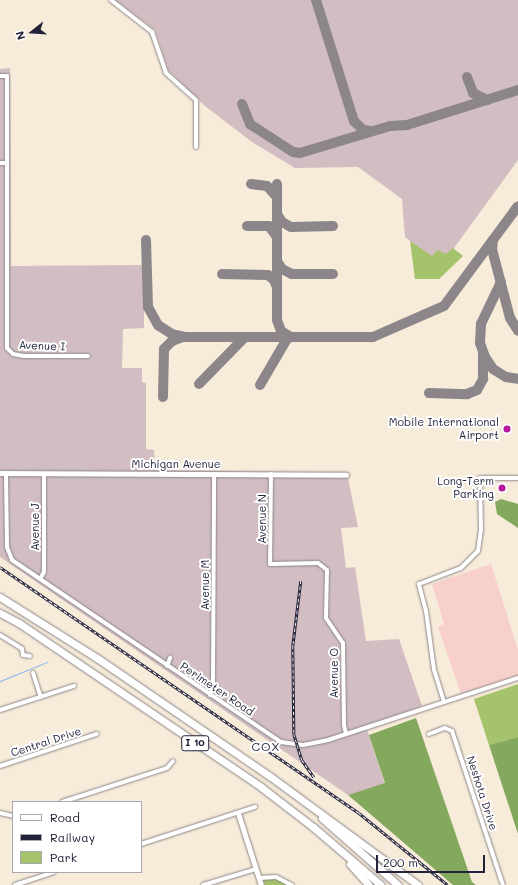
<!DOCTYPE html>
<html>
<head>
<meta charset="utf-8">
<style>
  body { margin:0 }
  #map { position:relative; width:518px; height:885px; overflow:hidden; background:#f7ebd9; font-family:Mali,sans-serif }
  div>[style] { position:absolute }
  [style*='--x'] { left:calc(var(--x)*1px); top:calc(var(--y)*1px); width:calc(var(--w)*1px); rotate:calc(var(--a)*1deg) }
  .built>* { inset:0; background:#f7d0cb }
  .industrial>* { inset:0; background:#d2bec2 }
  .green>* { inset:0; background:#a5c36a }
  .forest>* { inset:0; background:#84a95e }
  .stream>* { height:1px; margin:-0.5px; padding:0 0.5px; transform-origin:0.5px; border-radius:0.5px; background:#83b3ee }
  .taxiway>* { height:10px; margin:-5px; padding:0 5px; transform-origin:5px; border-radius:5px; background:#8c868a }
  .roads { filter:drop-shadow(0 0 1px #8c868a) drop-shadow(0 0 1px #8c868a) }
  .minor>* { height:4px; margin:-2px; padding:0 2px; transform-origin:2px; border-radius:2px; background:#fff }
  .tertiary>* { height:5px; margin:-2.5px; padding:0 2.5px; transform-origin:2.5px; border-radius:2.5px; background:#fff }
  .motorway>* { height:7px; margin:-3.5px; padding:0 3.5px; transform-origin:3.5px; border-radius:3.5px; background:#fff }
  .rail>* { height:2.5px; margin-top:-1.25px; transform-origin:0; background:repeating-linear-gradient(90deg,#fff 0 3px,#22223b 0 6px); box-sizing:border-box; border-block:1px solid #22223b }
  .dots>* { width:11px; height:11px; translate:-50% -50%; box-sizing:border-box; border:2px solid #fff; border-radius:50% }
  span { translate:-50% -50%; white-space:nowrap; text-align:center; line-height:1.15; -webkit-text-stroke:4px #fff; paint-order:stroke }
  .shield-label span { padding:1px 3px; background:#fff; border:1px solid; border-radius:3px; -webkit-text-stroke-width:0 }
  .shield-label { font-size:10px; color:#22223b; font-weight:700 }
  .street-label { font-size:11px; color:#22223b }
  .poi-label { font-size:11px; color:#22223b }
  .right { translate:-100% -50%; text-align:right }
  .neighbourhood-label { font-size:12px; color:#22223b; letter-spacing:1px }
  .legend { position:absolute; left:12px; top:801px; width:130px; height:72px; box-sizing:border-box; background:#fff; border:1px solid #a7a7b1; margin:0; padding:5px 7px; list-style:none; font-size:12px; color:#22223b }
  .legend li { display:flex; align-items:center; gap:8px; height:20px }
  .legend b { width:20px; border:1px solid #a7a7b1 }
  .north { position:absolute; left:12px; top:12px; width:40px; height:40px; -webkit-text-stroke:3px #fff; paint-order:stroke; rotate:253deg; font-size:11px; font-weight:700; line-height:16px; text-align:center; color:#22223b }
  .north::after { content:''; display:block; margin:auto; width:14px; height:18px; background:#22223b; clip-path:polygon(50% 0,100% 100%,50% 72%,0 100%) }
  .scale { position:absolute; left:376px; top:855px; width:109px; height:18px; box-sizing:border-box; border:2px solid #22223b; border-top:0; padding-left:5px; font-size:12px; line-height:14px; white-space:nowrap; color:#22223b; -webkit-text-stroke:3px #fff; paint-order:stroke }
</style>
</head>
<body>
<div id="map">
  <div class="built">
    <i style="clip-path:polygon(491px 564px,518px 650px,518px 676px,461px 694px,438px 627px,444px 624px,432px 584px)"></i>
  </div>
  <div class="industrial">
    <i style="clip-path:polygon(115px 0,518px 0,518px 160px,454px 248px,439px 263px,405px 237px,402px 199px,358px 167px,295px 168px,252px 142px,205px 106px,168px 70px,155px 30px)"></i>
    <i style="clip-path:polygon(10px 68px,11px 266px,144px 265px,144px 328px,123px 329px,122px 368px,142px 368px,142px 382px,146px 383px,146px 449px,154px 450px,155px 470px,347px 473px,358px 527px,341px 528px,346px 568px,355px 567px,366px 641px,399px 639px,422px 706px,366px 726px,385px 784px,348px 795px,0 557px,0 69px)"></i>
  </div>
  <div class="green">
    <i style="clip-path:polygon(410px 241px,432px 256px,437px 250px,446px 254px,453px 248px,463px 256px,439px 279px,415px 279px)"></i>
    <i style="clip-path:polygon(518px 684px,518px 737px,489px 745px,474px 699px)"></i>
    <i style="clip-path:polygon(270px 878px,279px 880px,288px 885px,265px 885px,263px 879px)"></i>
  </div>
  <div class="forest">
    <i style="clip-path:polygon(501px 499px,518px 504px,518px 528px,497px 514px,495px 502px)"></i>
    <i style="clip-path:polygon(416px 718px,472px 882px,476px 885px,453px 885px,348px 795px,385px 783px,369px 735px)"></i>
    <i style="clip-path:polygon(518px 737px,518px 834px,489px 745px)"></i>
  </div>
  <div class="stream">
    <i style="--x:0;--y:681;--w:51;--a:-22"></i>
  </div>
  <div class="taxiway">
    <i style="--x:316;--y:0;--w:127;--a:72.6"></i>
    <i style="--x:354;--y:121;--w:13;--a:45"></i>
    <i style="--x:363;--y:130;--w:8;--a:7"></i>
    <i style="--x:467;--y:77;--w:17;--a:69"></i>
    <i style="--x:473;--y:93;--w:16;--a:27"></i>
    <i style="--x:242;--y:104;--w:22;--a:68"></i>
    <i style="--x:250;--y:124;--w:51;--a:33.1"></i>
    <i style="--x:293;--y:152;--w:7;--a:8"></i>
    <i style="--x:300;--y:153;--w:94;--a:-16.7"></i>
    <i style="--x:390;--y:126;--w:17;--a:-3"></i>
    <i style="--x:407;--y:125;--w:116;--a:-17.5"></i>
    <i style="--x:251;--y:184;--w:16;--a:7"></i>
    <i style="--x:267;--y:186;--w:15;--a:48"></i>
    <i style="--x:277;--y:184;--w:136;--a:90"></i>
    <i style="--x:277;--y:320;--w:12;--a:70"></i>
    <i style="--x:281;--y:331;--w:12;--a:31"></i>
    <i style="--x:277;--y:214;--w:9;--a:58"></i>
    <i style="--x:282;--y:222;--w:10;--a:29"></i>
    <i style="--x:291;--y:227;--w:42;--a:-1.4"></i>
    <i style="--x:247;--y:226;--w:22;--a:0"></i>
    <i style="--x:269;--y:226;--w:14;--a:54"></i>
    <i style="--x:146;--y:240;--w:67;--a:88.3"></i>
    <i style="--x:148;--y:307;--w:21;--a:61"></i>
    <i style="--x:158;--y:325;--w:17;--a:33"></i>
    <i style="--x:172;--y:334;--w:13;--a:13"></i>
    <i style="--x:185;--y:337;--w:188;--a:0"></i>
    <i style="--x:373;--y:337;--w:77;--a:-23.6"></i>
    <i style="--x:444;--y:306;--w:124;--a:-53.5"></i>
    <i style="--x:493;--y:240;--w:9;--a:96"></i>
    <i style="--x:492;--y:249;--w:71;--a:75.4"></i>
    <i style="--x:510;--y:318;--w:15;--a:58"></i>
    <i style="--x:277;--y:261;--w:9;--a:58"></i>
    <i style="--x:282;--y:269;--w:11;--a:27"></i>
    <i style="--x:292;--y:274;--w:41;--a:0"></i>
    <i style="--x:222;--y:274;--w:46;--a:1.2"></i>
    <i style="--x:268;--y:275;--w:8;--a:40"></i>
    <i style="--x:274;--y:280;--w:8;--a:67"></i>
    <i style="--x:501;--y:282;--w:47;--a:115.5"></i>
    <i style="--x:481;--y:324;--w:19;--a:93"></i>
    <i style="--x:480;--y:343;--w:15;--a:70"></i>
    <i style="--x:485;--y:357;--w:14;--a:56"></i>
    <i style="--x:493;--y:369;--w:15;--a:32"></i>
    <i style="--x:506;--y:377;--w:12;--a:9"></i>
    <i style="--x:199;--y:384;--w:66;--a:-45.6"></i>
    <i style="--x:260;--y:385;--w:56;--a:-59.7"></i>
    <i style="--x:429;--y:393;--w:38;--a:2"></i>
    <i style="--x:467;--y:394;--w:11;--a:-22"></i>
    <i style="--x:477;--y:390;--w:13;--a:-61"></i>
    <i style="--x:483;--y:379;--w:25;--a:-90"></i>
    <i style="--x:163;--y:397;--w:48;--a:-88.8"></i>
    <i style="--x:164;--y:349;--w:11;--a:-45"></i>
    <i style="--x:172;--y:341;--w:12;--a:-20"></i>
  </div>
  <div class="roads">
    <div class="minor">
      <i style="--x:111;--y:0;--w:52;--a:38"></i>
      <i style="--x:152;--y:32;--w:43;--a:71.1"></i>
      <i style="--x:166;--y:73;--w:40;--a:42"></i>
      <i style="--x:196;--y:100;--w:47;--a:90"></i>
      <i style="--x:0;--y:76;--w:7;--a:0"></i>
      <i style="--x:7;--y:76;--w:272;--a:90"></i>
      <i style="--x:7;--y:348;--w:8;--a:45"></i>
      <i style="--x:13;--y:354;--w:11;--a:10"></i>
      <i style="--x:24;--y:356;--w:64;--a:0"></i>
      <i style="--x:0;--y:163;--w:7;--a:0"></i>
      <i style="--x:6;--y:474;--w:73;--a:89.2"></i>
      <i style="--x:7;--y:547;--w:14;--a:69"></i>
      <i style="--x:12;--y:560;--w:325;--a:34.1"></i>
      <i style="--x:281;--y:742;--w:22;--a:8"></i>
      <i style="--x:303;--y:745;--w:25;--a:-11"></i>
      <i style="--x:328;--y:740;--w:200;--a:-18.1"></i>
      <i style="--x:271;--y:474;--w:90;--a:90.6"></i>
      <i style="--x:270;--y:564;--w:48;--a:-1.2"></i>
      <i style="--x:318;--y:563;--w:11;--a:38"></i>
      <i style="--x:327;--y:570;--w:48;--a:91.2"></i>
      <i style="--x:326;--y:618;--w:30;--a:56"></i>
      <i style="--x:343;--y:643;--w:82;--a:89.3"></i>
      <i style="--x:344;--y:725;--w:9;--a:77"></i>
      <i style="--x:40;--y:579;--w:8;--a:-60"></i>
      <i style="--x:44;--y:572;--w:98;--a:-90"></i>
      <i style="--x:0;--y:635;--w:26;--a:32"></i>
      <i style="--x:22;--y:649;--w:6;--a:81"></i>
      <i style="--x:23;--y:655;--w:7;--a:8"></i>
      <i style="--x:167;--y:666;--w:9;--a:-69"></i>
      <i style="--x:33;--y:673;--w:25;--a:72"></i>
      <i style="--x:210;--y:695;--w:9;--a:-72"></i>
      <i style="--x:213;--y:686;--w:212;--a:-89.7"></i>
      <i style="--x:444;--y:702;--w:34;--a:-107"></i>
      <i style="--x:434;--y:670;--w:60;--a:-97.7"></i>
      <i style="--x:426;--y:611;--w:28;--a:-105"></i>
      <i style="--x:419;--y:584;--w:45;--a:-20.9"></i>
      <i style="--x:461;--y:568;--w:24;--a:-45"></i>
      <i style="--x:478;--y:551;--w:21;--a:-82"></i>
      <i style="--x:481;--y:530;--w:52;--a:-91.1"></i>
      <i style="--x:480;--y:478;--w:38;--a:0"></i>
      <i style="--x:0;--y:710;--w:78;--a:-18"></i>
      <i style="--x:429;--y:734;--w:17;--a:-21"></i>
      <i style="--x:445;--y:728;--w:8;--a:23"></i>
      <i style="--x:452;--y:731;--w:162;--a:71.7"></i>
      <i style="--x:0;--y:766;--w:102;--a:-18.3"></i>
      <i style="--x:62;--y:802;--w:110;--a:-17.9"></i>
      <i style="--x:167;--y:768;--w:9;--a:-49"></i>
      <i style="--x:0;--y:813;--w:13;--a:13"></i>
      <i style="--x:141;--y:844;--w:120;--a:-18"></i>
      <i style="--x:259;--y:878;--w:17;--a:-3"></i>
      <i style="--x:276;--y:877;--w:18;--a:27"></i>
      <i style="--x:15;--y:885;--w:41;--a:-18.4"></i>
      <i style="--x:203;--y:885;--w:55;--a:-16.8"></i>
    </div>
    <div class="tertiary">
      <i style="--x:0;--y:473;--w:346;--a:0.3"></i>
      <i style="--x:238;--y:813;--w:76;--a:72.3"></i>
    </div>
    <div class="motorway">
      <i style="--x:0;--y:597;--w:115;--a:32.2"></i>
      <i style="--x:97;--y:658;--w:211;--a:34.4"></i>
      <i style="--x:271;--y:777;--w:182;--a:36.3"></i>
      <i style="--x:0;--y:613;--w:21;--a:28"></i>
      <i style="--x:19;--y:623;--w:292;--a:34.1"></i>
      <i style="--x:261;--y:787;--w:66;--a:37.6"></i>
      <i style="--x:313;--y:827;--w:89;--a:40.5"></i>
      <i style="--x:322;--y:818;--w:101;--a:41.4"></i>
      <i style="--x:350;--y:864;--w:28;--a:48"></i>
    </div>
  </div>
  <div class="rail">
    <i style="--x:0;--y:567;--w:435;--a:34.4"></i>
    <i style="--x:359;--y:813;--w:114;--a:39"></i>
    <i style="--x:301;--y:581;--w:65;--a:97"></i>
    <i style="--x:293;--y:646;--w:88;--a:89.3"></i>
    <i style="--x:294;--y:734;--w:27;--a:73"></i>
    <i style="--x:302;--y:760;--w:21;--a:55"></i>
  </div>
  <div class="dots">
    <i style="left:507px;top:429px;background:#b5179e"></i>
    <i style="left:502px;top:488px;background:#b5179e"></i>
  </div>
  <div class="shield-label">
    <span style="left:195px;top:743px">I 10</span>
  </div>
  <div class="street-label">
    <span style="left:42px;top:346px;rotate:2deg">Avenue I</span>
    <span style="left:176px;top:464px">Michigan Avenue</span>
    <span style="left:262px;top:519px;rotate:-90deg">Avenue N</span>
    <span style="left:35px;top:527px;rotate:-90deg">Avenue J</span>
    <span style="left:205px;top:585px;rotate:-90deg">Avenue M</span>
    <span style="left:334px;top:673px;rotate:-90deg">Avenue O</span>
    <span style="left:217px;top:689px;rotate:34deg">Perimeter Road</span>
    <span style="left:46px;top:742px;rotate:-18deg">Central Drive</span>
    <span style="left:482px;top:793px;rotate:72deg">Neshota Drive</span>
  </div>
  <div class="poi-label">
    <span class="right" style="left:499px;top:429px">Mobile International<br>Airport</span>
    <span class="right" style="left:494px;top:488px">Long-Term<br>Parking</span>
  </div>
  <div class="neighbourhood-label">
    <span style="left:266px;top:747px">COX</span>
  </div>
  <ul class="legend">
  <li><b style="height:5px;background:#fff"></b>Road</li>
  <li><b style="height:5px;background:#22223b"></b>Railway</li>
  <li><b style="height:11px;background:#a5c36a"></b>Park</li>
  </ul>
  <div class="north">N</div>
  <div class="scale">200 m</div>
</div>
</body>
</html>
